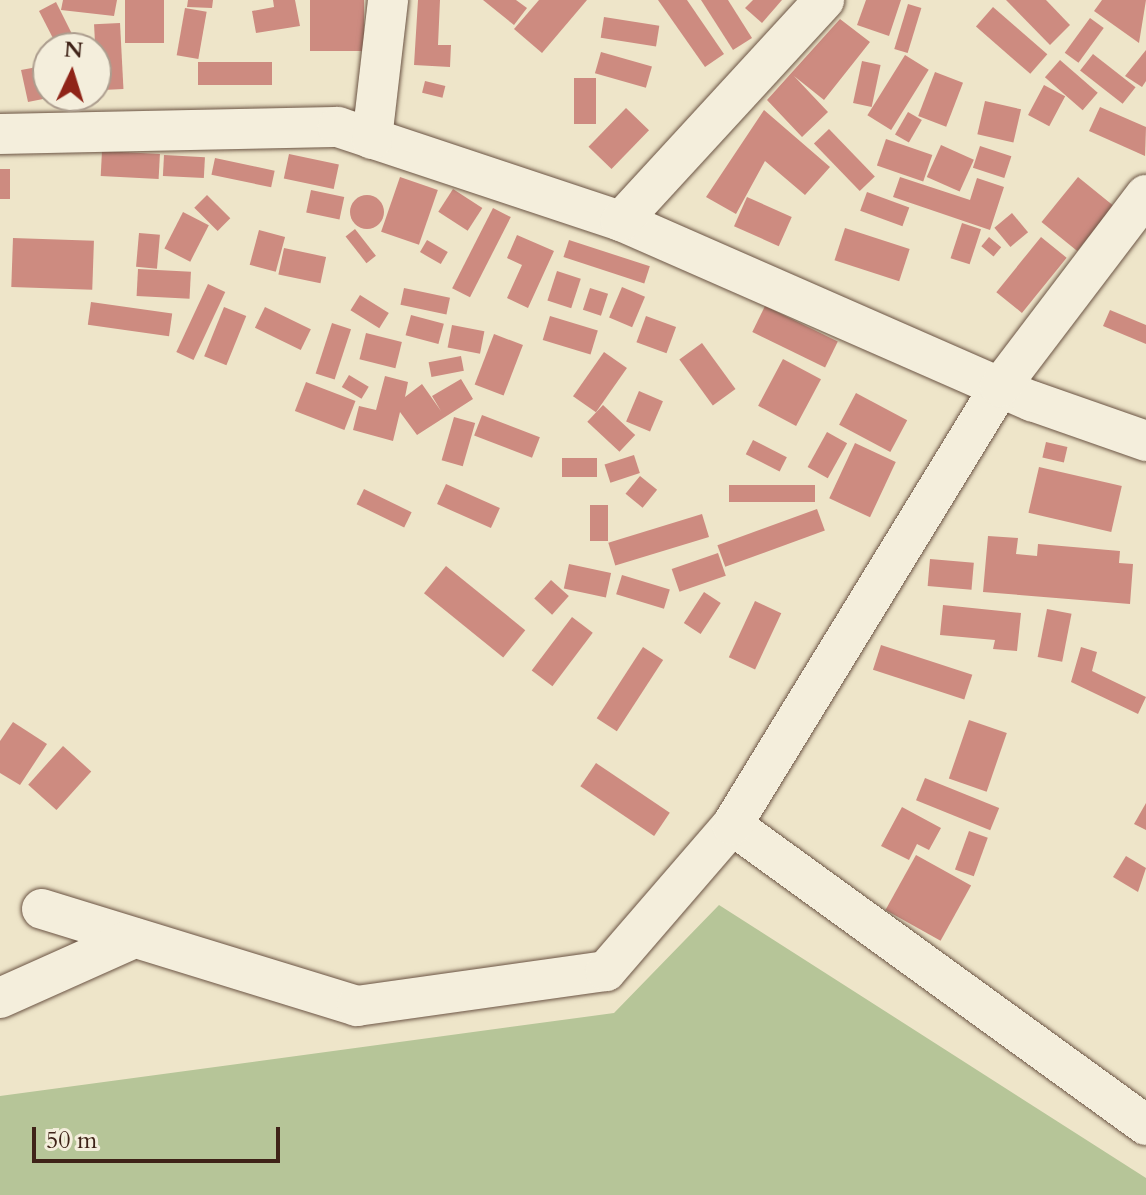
<!DOCTYPE html>
<html>
<head>
<meta charset="utf-8">
<style>
  body { margin:0 }
  #map { position:relative; width:1146px; height:1195px; overflow:hidden; background:#eee5c9; font-family:Cardo,serif }
  div>[style] { position:absolute }
  [style*='--x'] { left:calc(var(--x)*1px); top:calc(var(--y)*1px); width:calc(var(--w)*1px); rotate:calc(var(--a)*1deg) }
  .green>* { inset:0; background:#b6c598 }
  .building>* { inset:0; background:#cd8b80; transform-origin:0 0 }
  .round { border-radius:50% }
  .roads { filter:drop-shadow(0 0 2px #6b5444) drop-shadow(0 0 2px #6b5444) }
  .minor>* { height:40px; margin:-20px; padding:0 20px; transform-origin:20px; border-radius:20px; background:#f4eedc }
  span { translate:-50% -50%; white-space:nowrap; text-align:center; line-height:1.15; -webkit-text-stroke:6px #f4eedc; paint-order:stroke }
  .north { position:absolute; left:32px; top:32px; width:80px; height:80px; box-sizing:border-box; background:#f4eedc; border:2px solid #ac9d8e; border-radius:50%; rotate:4deg; font-size:22px; font-weight:700; line-height:32px; text-align:center; color:#3f2318 }
  .north::after { content:''; display:block; margin:auto; width:28px; height:36px; background:#8f2418; clip-path:polygon(50% 0,100% 100%,50% 72%,0 100%) }
  .scale { position:absolute; left:32px; top:1127px; width:248px; height:36px; box-sizing:border-box; border:4px solid #3f2318; border-top:0; padding-left:10px; font-size:24px; line-height:28px; white-space:nowrap; color:#3f2318; -webkit-text-stroke:6px #f4eedc; paint-order:stroke }
</style>
</head>
<body>
<div id="map">
  <div class="green">
    <i style="clip-path:polygon(719px 905px,1146px 1178px,1146px 1195px,0 1195px,0 1096px,614px 1013px)"></i>
  </div>
  <div class="building">
    <i style="clip-path:polygon(63px 0,117px 0,114px 16px,61px 10px)"></i>
    <i style="left:125px;top:0;width:39px;height:43px"></i>
    <i style="clip-path:polygon(188px 0,213px 0,212px 8px,187px 7px)"></i>
    <i style="clip-path:polygon(273px 0,295px 0,300px 26px,256px 33px,252px 11px,274px 7px)"></i>
    <i style="left:310px;top:0;width:54px;height:51px"></i>
    <i style="clip-path:polygon(418px 0,440px 0,438px 45px,451px 45px,450px 67px,414px 65px)"></i>
    <i style="clip-path:polygon(483px 0,516px 0,527px 8px,514px 25px)"></i>
    <i style="clip-path:polygon(539px 0,587px 0,542px 53px,514px 29px)"></i>
    <i style="clip-path:polygon(658px 0,687px 0,724px 54px,705px 67px)"></i>
    <i style="clip-path:polygon(701px 0,728px 0,752px 38px,733px 50px)"></i>
    <i style="clip-path:polygon(753px 0,782px 0,762px 23px,745px 8px)"></i>
    <i style="clip-path:polygon(866px 0,901px 0,889px 36px,857px 25px)"></i>
    <i style="clip-path:polygon(1006px 0,1046px 0,1070px 25px,1050px 45px)"></i>
    <i style="clip-path:polygon(1102px 0,1146px 0,1139px 43px,1094px 11px)"></i>
    <i style="clip-path:polygon(56px 2px,79px 48px,58px 48px,39px 11px)"></i>
    <i style="left:908px;top:4px;width:14px;height:47px;rotate:17deg"></i>
    <i style="left:993px;top:7px;width:72px;height:26px;rotate:41deg"></i>
    <i style="left:185px;top:8px;width:22px;height:48px;rotate:10deg"></i>
    <i style="left:604px;top:17px;width:56px;height:21px;rotate:9deg"></i>
    <i style="left:1090px;top:18px;width:17px;height:43px;rotate:36deg"></i>
    <i style="clip-path:polygon(840px 19px,870px 42px,824px 100px,794px 76px,828px 112px,802px 137px,767px 100px)"></i>
    <i style="left:120px;top:23px;width:66px;height:26px;rotate:87deg"></i>
    <i style="clip-path:polygon(1146px 50px,1146px 81px,1142px 87px,1125px 76px)"></i>
    <i style="left:601px;top:52px;width:53px;height:22px;rotate:16deg"></i>
    <i style="left:1093px;top:54px;width:54px;height:21px;rotate:38deg"></i>
    <i style="left:905px;top:55px;width:28px;height:71px;rotate:32deg"></i>
    <i style="left:1060px;top:60px;width:50px;height:23px;rotate:41deg"></i>
    <i style="left:862px;top:61px;width:19px;height:43px;rotate:12deg"></i>
    <i style="left:272px;top:62px;width:23px;height:74px;rotate:90deg"></i>
    <i style="clip-path:polygon(48px 65px,48px 98px,28px 102px,21px 70px)"></i>
    <i style="left:935px;top:72px;width:30px;height:47px;rotate:21deg"></i>
    <i style="left:574px;top:78px;width:22px;height:46px"></i>
    <i style="left:425px;top:81px;width:21px;height:12px;rotate:14deg"></i>
    <i style="left:1044px;top:85px;width:24px;height:34px;rotate:28deg"></i>
    <i style="left:985px;top:101px;width:37px;height:34px;rotate:13deg"></i>
    <i style="clip-path:polygon(1100px 107px,1146px 127px,1145px 156px,1089px 131px)"></i>
    <i style="left:626px;top:108px;width:32px;height:54px;rotate:44deg"></i>
    <i style="clip-path:polygon(764px 110px,830px 167px,805px 195px,765px 161px,736px 214px,706px 197px)"></i>
    <i style="left:908px;top:112px;width:16px;height:26px;rotate:30deg"></i>
    <i style="left:829px;top:129px;width:66px;height:21px;rotate:46deg"></i>
    <i style="left:886px;top:139px;width:49px;height:28px;rotate:19deg"></i>
    <i style="left:941px;top:145px;width:36px;height:35px;rotate:24deg"></i>
    <i style="left:980px;top:146px;width:33px;height:23px;rotate:18deg"></i>
    <i style="left:102px;top:151px;width:58px;height:25px;rotate:3deg"></i>
    <i style="left:289px;top:154px;width:51px;height:25px;rotate:12deg"></i>
    <i style="left:164px;top:155px;width:41px;height:21px;rotate:3deg"></i>
    <i style="left:215px;top:158px;width:61px;height:17px;rotate:12deg"></i>
    <i style="left:10px;top:169px;width:30px;height:10px;rotate:90deg"></i>
    <i style="left:400px;top:177px;width:40px;height:58px;rotate:19deg"></i>
    <i style="clip-path:polygon(900px 177px,970px 200px,977px 178px,1004px 187px,990px 230px,893px 197px)"></i>
    <i style="left:1078px;top:177px;width:46px;height:58px;rotate:39deg"></i>
    <i style="left:453px;top:189px;width:35px;height:27px;rotate:33deg"></i>
    <i style="left:311px;top:190px;width:34px;height:23px;rotate:12deg"></i>
    <i style="left:867px;top:192px;width:45px;height:20px;rotate:20deg"></i>
    <i style="left:207px;top:195px;width:33px;height:18px;rotate:45deg"></i>
    <i class="round" style="left:350px;top:195px;width:34px;height:34px"></i>
    <i style="left:747px;top:197px;width:49px;height:32px;rotate:24deg"></i>
    <i style="left:493px;top:208px;width:20px;height:90px;rotate:27deg"></i>
    <i style="left:183px;top:212px;width:29px;height:41px;rotate:27deg"></i>
    <i style="left:1012px;top:213px;width:25px;height:23px;rotate:50deg"></i>
    <i style="left:962px;top:223px;width:20px;height:37px;rotate:18deg"></i>
    <i style="left:845px;top:228px;width:68px;height:34px;rotate:18deg"></i>
    <i style="left:355px;top:229px;width:34px;height:12px;rotate:52deg"></i>
    <i style="left:259px;top:230px;width:27px;height:36px;rotate:15deg"></i>
    <i style="left:139px;top:233px;width:21px;height:34px;rotate:5deg"></i>
    <i style="clip-path:polygon(517px 235px,554px 251px,528px 308px,507px 298px,522px 265px,507px 258px)"></i>
    <i style="left:989px;top:237px;width:16px;height:12px;rotate:40deg"></i>
    <i style="left:1041px;top:237px;width:33px;height:71px;rotate:39deg"></i>
    <i style="left:13px;top:238px;width:81px;height:49px;rotate:2deg"></i>
    <i style="left:427px;top:240px;width:24px;height:14px;rotate:30deg"></i>
    <i style="left:569px;top:240px;width:85px;height:18px;rotate:18deg"></i>
    <i style="left:284px;top:248px;width:43px;height:27px;rotate:12deg"></i>
    <i style="left:138px;top:269px;width:53px;height:27px;rotate:3deg"></i>
    <i style="left:557px;top:271px;width:25px;height:31px;rotate:18deg"></i>
    <i style="left:208px;top:284px;width:19px;height:75px;rotate:25deg"></i>
    <i style="left:622px;top:287px;width:25px;height:33px;rotate:23deg"></i>
    <i style="left:404px;top:288px;width:47px;height:17px;rotate:12deg"></i>
    <i style="left:590px;top:288px;width:19px;height:23px;rotate:18deg"></i>
    <i style="left:360px;top:295px;width:34px;height:18px;rotate:32deg"></i>
    <i style="left:91px;top:302px;width:82px;height:23px;rotate:8deg"></i>
    <i style="left:765px;top:306px;width:81px;height:29px;rotate:26deg"></i>
    <i style="left:224px;top:307px;width:24px;height:53px;rotate:22deg"></i>
    <i style="left:265px;top:307px;width:51px;height:23px;rotate:26deg"></i>
    <i style="clip-path:polygon(1110px 310px,1146px 325px,1146px 344px,1103px 326px)"></i>
    <i style="left:411px;top:315px;width:34px;height:21px;rotate:15deg"></i>
    <i style="left:550px;top:316px;width:50px;height:25px;rotate:17deg"></i>
    <i style="left:646px;top:316px;width:32px;height:28px;rotate:20deg"></i>
    <i style="left:332px;top:323px;width:20px;height:53px;rotate:18deg"></i>
    <i style="left:452px;top:325px;width:33px;height:23px;rotate:11deg"></i>
    <i style="left:366px;top:333px;width:37px;height:27px;rotate:14deg"></i>
    <i style="left:494px;top:334px;width:31px;height:54px;rotate:21deg"></i>
    <i style="left:702px;top:343px;width:57px;height:28px;rotate:54deg"></i>
    <i style="left:604px;top:352px;width:28px;height:54px;rotate:35deg"></i>
    <i style="left:461px;top:356px;width:15px;height:33px;rotate:79deg"></i>
    <i style="left:783px;top:359px;width:43px;height:53px;rotate:28deg"></i>
    <i style="left:349px;top:375px;width:23px;height:14px;rotate:31deg"></i>
    <i style="clip-path:polygon(385px 376px,408px 382px,405px 397px,422px 384px,441px 411px,432px 396px,461px 379px,473px 399px,417px 435px,400px 412px,393px 441px,353px 430px,359px 406px,376px 410px)"></i>
    <i style="left:306px;top:382px;width:53px;height:31px;rotate:21deg"></i>
    <i style="left:639px;top:391px;width:26px;height:33px;rotate:23deg"></i>
    <i style="left:856px;top:393px;width:58px;height:36px;rotate:28deg"></i>
    <i style="left:603px;top:405px;width:44px;height:23px;rotate:43deg"></i>
    <i style="left:482px;top:415px;width:62px;height:22px;rotate:21deg"></i>
    <i style="left:454px;top:417px;width:22px;height:45px;rotate:16deg"></i>
    <i style="left:827px;top:432px;width:23px;height:40px;rotate:29deg"></i>
    <i style="left:753px;top:440px;width:38px;height:16px;rotate:27deg"></i>
    <i style="left:1046px;top:442px;width:22px;height:16px;rotate:13deg"></i>
    <i style="left:855px;top:443px;width:45px;height:61px;rotate:25deg"></i>
    <i style="left:634px;top:455px;width:19px;height:31px;rotate:72deg"></i>
    <i style="left:597px;top:458px;width:19px;height:35px;rotate:90deg"></i>
    <i style="left:1039px;top:467px;width:85px;height:47px;rotate:13deg"></i>
    <i style="left:640px;top:476px;width:22px;height:23px;rotate:39deg"></i>
    <i style="left:446px;top:484px;width:59px;height:22px;rotate:24deg"></i>
    <i style="left:815px;top:485px;width:17px;height:86px;rotate:90deg"></i>
    <i style="left:364px;top:489px;width:53px;height:17px;rotate:26deg"></i>
    <i style="left:590px;top:505px;width:18px;height:36px"></i>
    <i style="left:817px;top:509px;width:23px;height:106px;rotate:70deg"></i>
    <i style="left:702px;top:514px;width:24px;height:98px;rotate:73deg"></i>
    <i style="clip-path:polygon(988px 536px,1018px 538px,1016px 554px,1037px 556px,1038px 544px,1120px 551px,1119px 563px,1133px 564px,1130px 604px,983px 592px)"></i>
    <i style="left:718px;top:553px;width:24px;height:49px;rotate:71deg"></i>
    <i style="left:930px;top:559px;width:44px;height:27px;rotate:5deg"></i>
    <i style="left:569px;top:564px;width:43px;height:25px;rotate:12deg"></i>
    <i style="left:446px;top:566px;width:102px;height:35px;rotate:39deg"></i>
    <i style="left:622px;top:575px;width:50px;height:20px;rotate:17deg"></i>
    <i style="left:551px;top:580px;width:24px;height:25px;rotate:42deg"></i>
    <i style="left:704px;top:592px;width:20px;height:37px;rotate:33deg"></i>
    <i style="left:755px;top:601px;width:29px;height:62px;rotate:25deg"></i>
    <i style="clip-path:polygon(943px 605px,1021px 613px,1017px 651px,993px 649px,995px 640px,940px 635px)"></i>
    <i style="left:1047px;top:609px;width:25px;height:49px;rotate:11deg"></i>
    <i style="left:572px;top:617px;width:26px;height:67px;rotate:37deg"></i>
    <i style="left:881px;top:645px;width:96px;height:26px;rotate:18deg"></i>
    <i style="left:643px;top:647px;width:24px;height:85px;rotate:33deg"></i>
    <i style="clip-path:polygon(1081px 647px,1097px 652px,1092px 671px,1146px 697px,1138px 714px,1071px 682px)"></i>
    <i style="left:969px;top:720px;width:40px;height:62px;rotate:19deg"></i>
    <i style="clip-path:polygon(13px 722px,47px 744px,20px 785px,0 773px,0 741px)"></i>
    <i style="left:63px;top:746px;width:38px;height:52px;rotate:42deg"></i>
    <i style="left:596px;top:763px;width:89px;height:28px;rotate:34deg"></i>
    <i style="left:925px;top:778px;width:80px;height:24px;rotate:22deg"></i>
    <i style="clip-path:polygon(1146px 803px,1146px 830px,1134px 824px)"></i>
    <i style="clip-path:polygon(902px 807px,941px 828px,929px 850px,917px 844px,909px 860px,881px 846px)"></i>
    <i style="left:969px;top:831px;width:20px;height:41px;rotate:20deg"></i>
    <i style="left:916px;top:855px;width:63px;height:63px;rotate:29deg"></i>
    <i style="clip-path:polygon(1126px 856px,1146px 868px,1138px 892px,1113px 877px)"></i>
  </div>
  <div class="roads">
    <div class="minor">
      <i style="--x:0;--y:134;--w:338;--a:-1.2"></i>
      <i style="--x:338;--y:127;--w:298;--a:18.4"></i>
      <i style="--x:621;--y:221;--w:449;--a:23.7"></i>
      <i style="--x:1032;--y:401;--w:121;--a:19.3"></i>
      <i style="--x:372;--y:139;--w:140;--a:-83.4"></i>
      <i style="--x:621;--y:221;--w:300;--a:-47.4"></i>
      <i style="--x:732;--y:825;--w:511;--a:35.93"></i>
      <i style="--x:42;--y:909;--w:330;--a:17.1"></i>
      <i style="--x:357;--y:1006;--w:251;--a:-8"></i>
      <i style="--x:606;--y:971;--w:193;--a:-49.2"></i>
      <i style="--x:732;--y:825;--w:513;--a:-58.54"></i>
      <i style="--x:1000;--y:387;--w:241;--a:-52.8"></i>
      <i style="--x:0;--y:998;--w:147;--a:-24.1"></i>
    </div>
  </div>
  <div class="north">N</div>
  <div class="scale">50 m</div>
</div>
</body>
</html>
